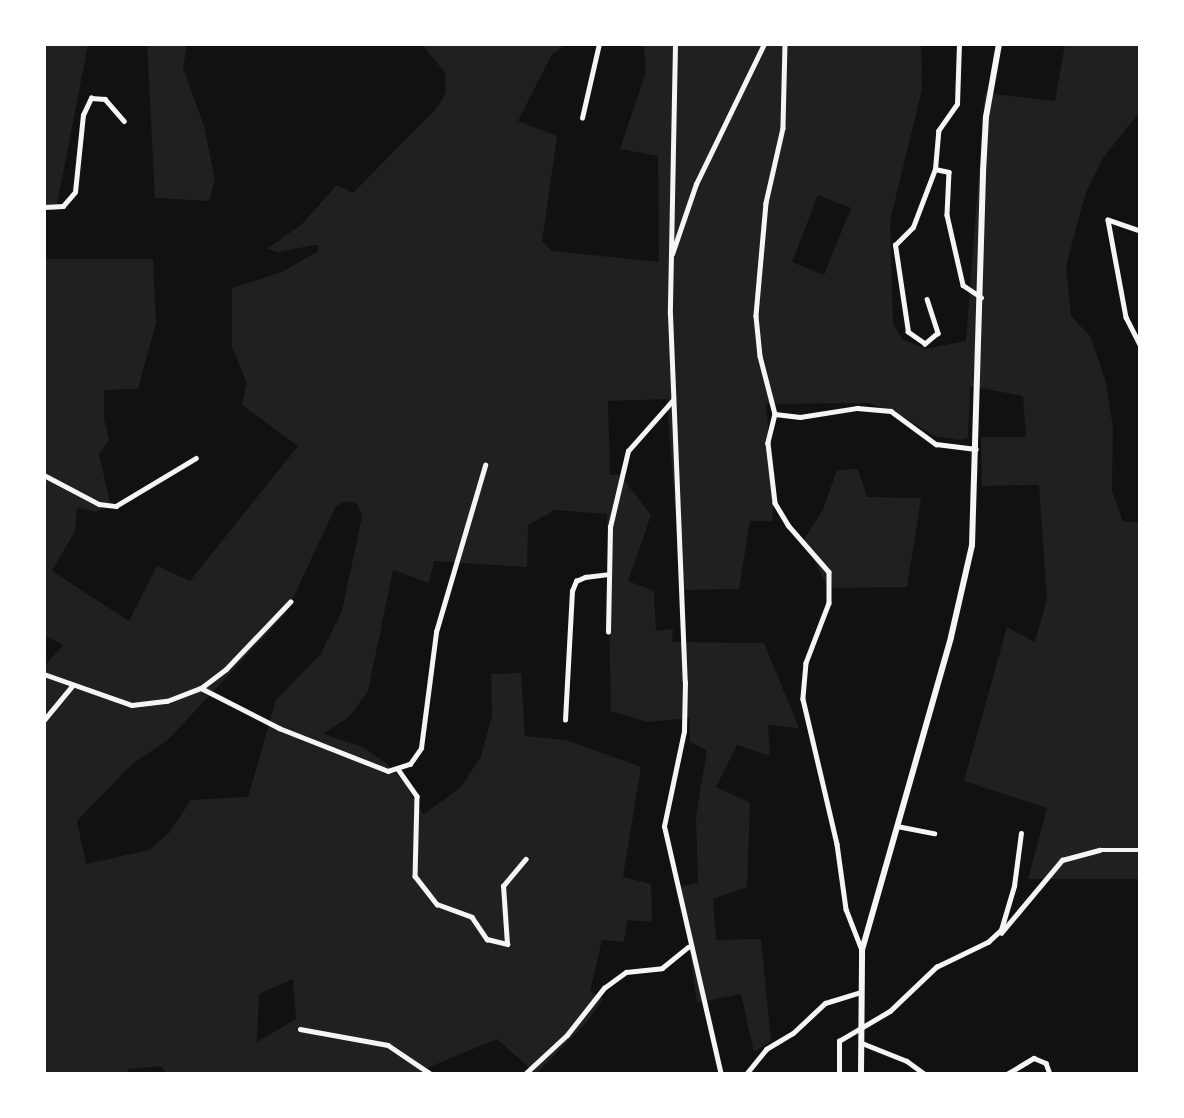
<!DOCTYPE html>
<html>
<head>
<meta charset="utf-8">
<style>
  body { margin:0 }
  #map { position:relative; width:1184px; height:1118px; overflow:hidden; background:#111; font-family:"Source Sans 3",sans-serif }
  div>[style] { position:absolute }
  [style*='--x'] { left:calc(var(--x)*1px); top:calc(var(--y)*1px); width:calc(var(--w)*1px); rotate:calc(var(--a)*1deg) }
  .green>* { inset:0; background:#202020 }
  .minor>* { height:4.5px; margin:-2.25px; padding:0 2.25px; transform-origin:2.25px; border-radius:2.25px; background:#f5f5f5 }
  .tertiary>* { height:5px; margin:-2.5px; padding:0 2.5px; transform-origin:2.5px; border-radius:2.5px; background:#f5f5f5 }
  .secondary>* { height:6px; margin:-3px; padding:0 3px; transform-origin:3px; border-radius:3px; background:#f5f5f5 }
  span { translate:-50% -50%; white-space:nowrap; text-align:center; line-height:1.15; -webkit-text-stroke:7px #fff; paint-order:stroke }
  .frame { position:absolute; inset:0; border:46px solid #fff; pointer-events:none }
</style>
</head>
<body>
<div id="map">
  <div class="green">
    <i style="clip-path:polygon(44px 44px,88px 44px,56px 210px,44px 209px)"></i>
    <i style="clip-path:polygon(147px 44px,187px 44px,183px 68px,204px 126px,215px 180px,209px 201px,155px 198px)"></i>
    <i style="clip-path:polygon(evenodd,422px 44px,567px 44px,552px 54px,518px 121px,557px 136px,542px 241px,552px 251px,659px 262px,658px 156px,620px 149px,646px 72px,644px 44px,921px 44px,922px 89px,890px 221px,893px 323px,902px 339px,925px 349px,966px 341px,985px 93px,1055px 101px,1065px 44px,1140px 44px,1140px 111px,1103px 158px,1086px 192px,1066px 266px,1071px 316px,1090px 336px,1105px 379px,1113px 427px,1112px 491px,1123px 522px,1140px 522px,1140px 879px,1028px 879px,1047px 808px,964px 781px,1007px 627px,1035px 642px,1047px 599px,1039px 485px,982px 486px,981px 437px,1026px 437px,1023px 396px,970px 386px,968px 438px,959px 440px,934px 436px,895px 412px,868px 403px,766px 404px,774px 499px,772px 521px,750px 521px,739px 589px,681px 590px,667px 399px,608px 401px,610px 475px,620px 475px,651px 515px,628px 581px,654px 591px,656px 631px,673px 629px,672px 642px,764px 643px,799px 728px,768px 725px,770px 756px,737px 745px,716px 787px,750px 803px,747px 887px,713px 899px,716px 940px,761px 939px,771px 1041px,754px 1052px,741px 994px,697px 1003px,681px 886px,698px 883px,696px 816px,707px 750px,690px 742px,690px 718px,647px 722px,611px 711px,607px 514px,555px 510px,528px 525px,527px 567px,434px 561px,429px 583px,393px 570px,368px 691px,349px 717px,323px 734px,363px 747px,387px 764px,405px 783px,423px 815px,461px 787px,481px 756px,492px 716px,491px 674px,521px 673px,525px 736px,566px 740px,641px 767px,623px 877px,651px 884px,652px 922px,627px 920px,624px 942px,602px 940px,590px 991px,603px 999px,586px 1023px,536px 1074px,497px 1039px,427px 1068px,430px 1074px,167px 1074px,161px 1066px,128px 1069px,127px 1074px,44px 1074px,44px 667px,63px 645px,44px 635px,44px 259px,153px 259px,156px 323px,138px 389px,104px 390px,104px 419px,109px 440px,99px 454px,110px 503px,97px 512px,77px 508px,75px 531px,52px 571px,129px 621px,157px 566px,190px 581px,298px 446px,242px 405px,247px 383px,232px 347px,232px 288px,282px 272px,317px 252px,319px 246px,314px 245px,279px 252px,267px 249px,302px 224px,337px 185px,353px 193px,437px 108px,446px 92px,445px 73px,422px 44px,818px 195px,851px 208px,824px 275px,792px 262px,818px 195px,422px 44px,346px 501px,357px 504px,362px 516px,342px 611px,320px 655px,276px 700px,248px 797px,191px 800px,169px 833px,149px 850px,86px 864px,77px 821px,132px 764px,168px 740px,286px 613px,336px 506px,346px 501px,422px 44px,293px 979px,296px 1019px,257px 1042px,259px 994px,293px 979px)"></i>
    <i style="clip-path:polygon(858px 469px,867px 497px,921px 498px,907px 587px,828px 588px,804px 540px,823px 509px,837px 470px)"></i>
  </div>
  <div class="minor">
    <i style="--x:785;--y:44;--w:84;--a:91.4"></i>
    <i style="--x:783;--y:128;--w:77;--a:102.8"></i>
    <i style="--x:766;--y:203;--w:113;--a:95.1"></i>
    <i style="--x:756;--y:316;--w:40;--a:84.3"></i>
    <i style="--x:760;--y:356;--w:60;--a:75.5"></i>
    <i style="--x:775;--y:414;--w:25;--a:7"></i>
    <i style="--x:800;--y:417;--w:58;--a:-9"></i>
    <i style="--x:857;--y:408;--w:34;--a:5"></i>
    <i style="--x:891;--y:411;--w:56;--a:36.3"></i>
    <i style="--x:936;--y:444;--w:40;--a:7.1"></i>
    <i style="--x:582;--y:118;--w:76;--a:-77.1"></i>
    <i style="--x:935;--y:169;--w:38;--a:-85"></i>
    <i style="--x:938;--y:131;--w:33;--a:-55"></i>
    <i style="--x:957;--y:104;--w:59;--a:-88.1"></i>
    <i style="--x:44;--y:207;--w:19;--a:-3"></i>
    <i style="--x:63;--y:206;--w:18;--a:-49"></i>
    <i style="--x:75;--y:192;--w:77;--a:-84.1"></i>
    <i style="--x:83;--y:115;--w:19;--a:-65"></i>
    <i style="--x:91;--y:98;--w:14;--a:4"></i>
    <i style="--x:105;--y:99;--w:29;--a:49"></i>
    <i style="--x:1140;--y:231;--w:34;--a:-161"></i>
    <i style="--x:1108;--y:220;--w:99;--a:79.5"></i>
    <i style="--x:1126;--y:317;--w:30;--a:63"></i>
    <i style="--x:672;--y:254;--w:74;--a:-71.1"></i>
    <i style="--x:696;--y:184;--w:156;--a:-64.1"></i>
    <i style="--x:927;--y:299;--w:36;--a:72"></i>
    <i style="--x:938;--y:333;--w:17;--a:140"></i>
    <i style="--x:925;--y:344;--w:21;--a:-145"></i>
    <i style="--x:908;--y:332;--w:88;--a:-98.5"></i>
    <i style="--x:895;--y:245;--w:25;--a:-45"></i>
    <i style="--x:913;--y:227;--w:62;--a:-69.2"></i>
    <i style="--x:935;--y:169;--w:14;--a:12"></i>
    <i style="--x:949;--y:172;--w:43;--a:92.7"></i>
    <i style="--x:947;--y:215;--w:72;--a:77.1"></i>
    <i style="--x:963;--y:285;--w:22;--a:34"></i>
    <i style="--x:775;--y:414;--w:30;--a:104"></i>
    <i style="--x:768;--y:443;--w:60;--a:83.3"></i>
    <i style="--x:775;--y:503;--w:26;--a:59"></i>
    <i style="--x:788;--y:525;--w:62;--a:48.9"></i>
    <i style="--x:829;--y:572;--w:31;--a:90"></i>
    <i style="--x:829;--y:603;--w:64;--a:111"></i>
    <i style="--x:806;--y:663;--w:36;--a:95"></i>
    <i style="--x:803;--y:699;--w:149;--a:76.8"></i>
    <i style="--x:837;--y:844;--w:66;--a:82.1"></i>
    <i style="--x:846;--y:909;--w:44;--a:68.7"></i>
    <i style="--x:44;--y:475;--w:62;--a:27.8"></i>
    <i style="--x:99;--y:504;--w:17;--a:7"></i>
    <i style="--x:116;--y:506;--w:93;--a:-31"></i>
    <i style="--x:608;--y:632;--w:105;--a:-88.9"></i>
    <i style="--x:610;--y:527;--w:78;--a:-76.7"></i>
    <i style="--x:628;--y:451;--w:68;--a:-48.6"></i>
    <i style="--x:44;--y:674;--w:93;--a:19.4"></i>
    <i style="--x:132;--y:705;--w:35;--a:-7"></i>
    <i style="--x:167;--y:701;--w:36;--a:-21"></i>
    <i style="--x:201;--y:688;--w:31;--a:-37"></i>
    <i style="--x:226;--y:669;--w:93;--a:-46.3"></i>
    <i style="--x:201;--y:688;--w:88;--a:27.1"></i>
    <i style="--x:279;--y:728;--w:117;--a:21.5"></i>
    <i style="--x:388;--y:771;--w:23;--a:-18"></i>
    <i style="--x:410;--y:764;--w:19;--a:-55"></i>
    <i style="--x:421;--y:748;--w:117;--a:-82.6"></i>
    <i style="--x:436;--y:632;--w:174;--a:-73.6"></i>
    <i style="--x:44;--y:720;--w:44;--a:-50.5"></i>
    <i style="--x:565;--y:720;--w:129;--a:-86.9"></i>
    <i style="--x:572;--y:591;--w:11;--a:-68"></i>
    <i style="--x:576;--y:581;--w:10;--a:-24"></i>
    <i style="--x:585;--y:577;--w:23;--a:-7"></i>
    <i style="--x:398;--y:769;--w:33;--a:55"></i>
    <i style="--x:417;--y:796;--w:80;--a:91.4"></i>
    <i style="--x:415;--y:876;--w:36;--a:52"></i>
    <i style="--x:437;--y:904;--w:37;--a:20"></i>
    <i style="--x:472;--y:917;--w:27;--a:56"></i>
    <i style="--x:487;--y:939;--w:21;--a:14"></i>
    <i style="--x:507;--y:944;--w:58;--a:-93.9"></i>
    <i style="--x:503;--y:886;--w:35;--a:-50"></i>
    <i style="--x:897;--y:826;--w:38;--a:11"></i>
    <i style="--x:1001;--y:933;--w:95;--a:-50.1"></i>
    <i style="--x:1062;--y:860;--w:39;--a:-15"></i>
    <i style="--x:1100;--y:850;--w:40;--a:0"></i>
    <i style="--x:300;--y:1029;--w:89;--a:10.3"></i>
    <i style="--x:388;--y:1045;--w:52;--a:34"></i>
    <i style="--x:862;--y:1043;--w:48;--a:21.8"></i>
    <i style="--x:907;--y:1061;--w:22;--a:36"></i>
    <i style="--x:525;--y:1074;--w:57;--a:-42.9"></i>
    <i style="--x:567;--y:1035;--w:60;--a:-51.8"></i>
    <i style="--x:604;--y:988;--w:27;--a:-36"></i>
    <i style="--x:626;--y:972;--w:36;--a:-6"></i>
    <i style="--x:662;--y:968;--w:33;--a:-39"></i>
    <i style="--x:839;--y:1074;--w:33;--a:-90"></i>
    <i style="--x:839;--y:1041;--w:59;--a:-30.5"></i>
    <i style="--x:890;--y:1011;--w:64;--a:-43.7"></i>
    <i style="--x:936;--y:967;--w:58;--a:-25.7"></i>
    <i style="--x:988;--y:942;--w:18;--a:-43"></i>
    <i style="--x:1001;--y:930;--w:46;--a:-73.5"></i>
    <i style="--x:1014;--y:886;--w:53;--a:-82.5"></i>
    <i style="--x:1007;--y:1074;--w:31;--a:-31"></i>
    <i style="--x:1034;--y:1058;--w:13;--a:23"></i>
    <i style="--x:1046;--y:1063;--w:12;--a:70"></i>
  </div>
  <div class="tertiary">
    <i style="--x:675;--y:44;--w:270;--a:91.1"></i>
    <i style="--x:670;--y:314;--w:368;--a:87.7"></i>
    <i style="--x:685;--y:682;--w:49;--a:91.2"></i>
    <i style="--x:684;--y:731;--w:97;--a:101.9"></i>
    <i style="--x:664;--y:826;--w:254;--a:77.1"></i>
    <i style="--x:746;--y:1074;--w:32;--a:-51"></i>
    <i style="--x:766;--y:1049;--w:31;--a:-31"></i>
    <i style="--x:793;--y:1033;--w:44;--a:-43.2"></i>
    <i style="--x:825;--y:1003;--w:37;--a:-17"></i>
  </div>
  <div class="secondary">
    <i style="--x:861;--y:1074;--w:124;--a:-89.5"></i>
    <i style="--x:862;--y:950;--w:325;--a:-74.1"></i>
    <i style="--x:951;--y:637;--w:94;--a:-77.1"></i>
    <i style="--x:972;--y:545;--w:373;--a:-88.3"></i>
    <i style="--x:983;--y:172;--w:55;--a:-86.9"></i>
    <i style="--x:986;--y:117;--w:74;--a:-79.9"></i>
  </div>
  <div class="frame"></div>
</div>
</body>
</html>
